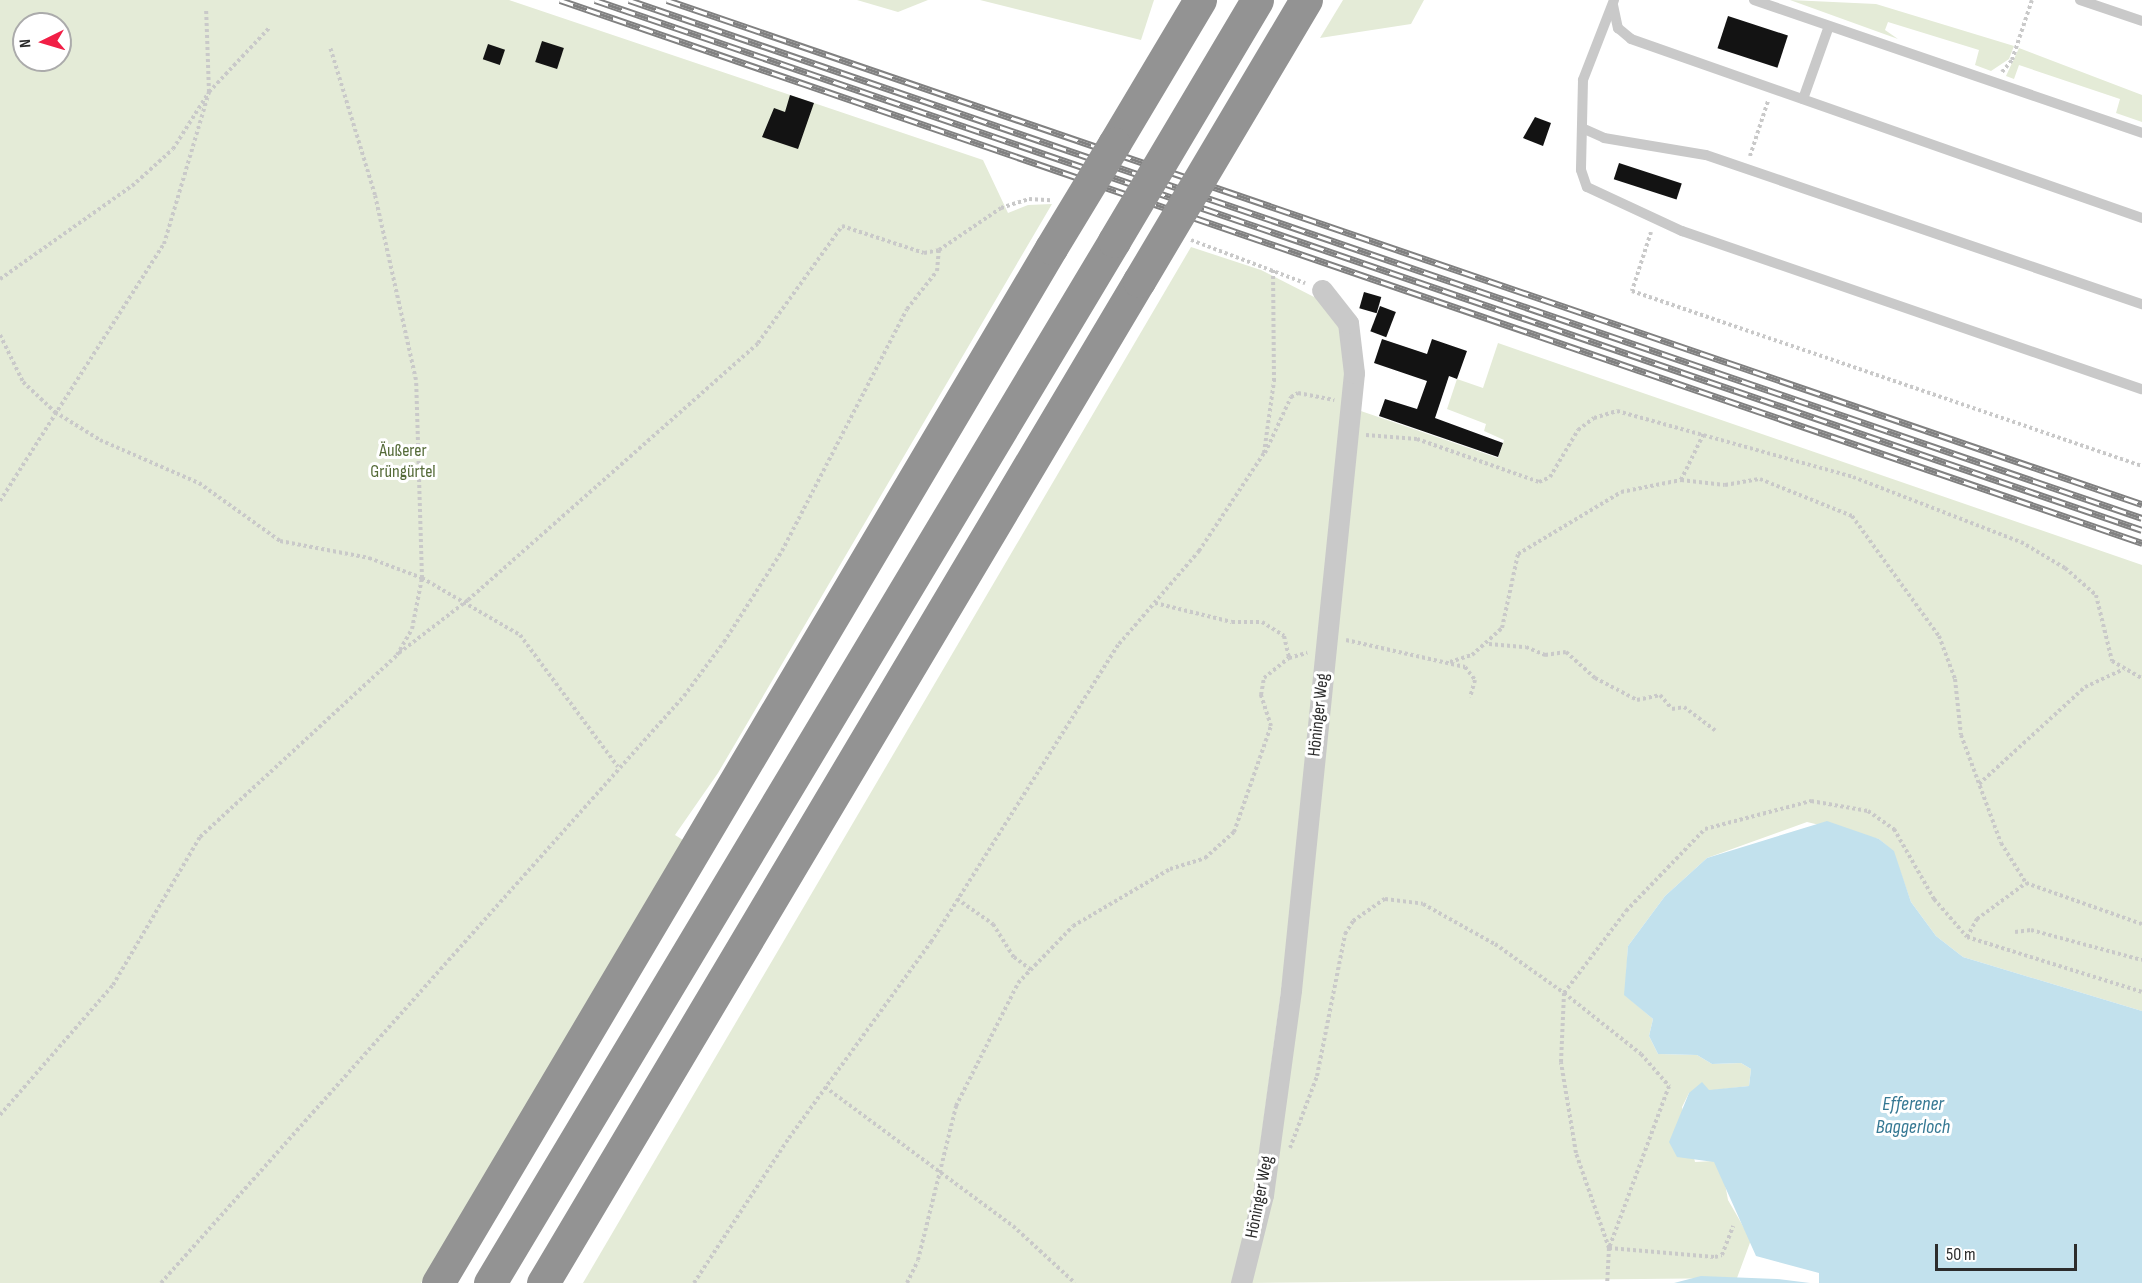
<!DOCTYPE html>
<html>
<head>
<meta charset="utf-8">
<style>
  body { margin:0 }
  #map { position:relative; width:2142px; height:1283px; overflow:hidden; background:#fff; font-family:"Sofia Sans Condensed",sans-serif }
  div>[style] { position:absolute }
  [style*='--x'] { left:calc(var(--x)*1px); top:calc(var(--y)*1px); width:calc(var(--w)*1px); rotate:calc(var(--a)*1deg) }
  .green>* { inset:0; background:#e4ebd7 }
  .water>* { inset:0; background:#c2e1ed }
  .building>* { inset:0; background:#131313; transform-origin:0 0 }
  .path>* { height:4px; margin-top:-2px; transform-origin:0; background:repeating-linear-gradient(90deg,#c9c9c9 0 3px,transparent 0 6px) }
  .service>* { height:10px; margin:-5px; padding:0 5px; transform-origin:5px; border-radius:5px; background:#c9c9c9 }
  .minor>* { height:21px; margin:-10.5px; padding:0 10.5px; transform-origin:10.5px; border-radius:10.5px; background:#c9c9c9 }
  .motorway>* { height:33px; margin:-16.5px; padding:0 16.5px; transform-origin:16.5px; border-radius:16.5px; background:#939393 }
  .rail>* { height:7px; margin-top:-3.5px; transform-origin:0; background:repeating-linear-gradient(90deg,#fff 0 14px,#818181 0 28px); box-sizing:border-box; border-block:2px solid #818181 }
  .motorway-bridge>* { height:33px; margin:-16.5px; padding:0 16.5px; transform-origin:16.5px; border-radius:16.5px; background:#939393 }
  span { translate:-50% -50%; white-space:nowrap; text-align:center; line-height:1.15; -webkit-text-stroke:6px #fff; paint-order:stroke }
  .park-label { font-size:18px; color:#546a37 }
  .street-label { font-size:18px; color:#2c2c2c }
  .water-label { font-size:20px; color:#357893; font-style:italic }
  .north { position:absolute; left:12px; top:12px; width:60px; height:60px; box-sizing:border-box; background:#fff; border:2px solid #ababab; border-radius:50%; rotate:265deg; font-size:16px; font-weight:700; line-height:24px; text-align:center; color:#2c2c2c }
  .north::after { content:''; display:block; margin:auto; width:21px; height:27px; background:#f11f46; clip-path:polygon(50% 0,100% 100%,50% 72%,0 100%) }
  .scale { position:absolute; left:1935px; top:1244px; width:142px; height:27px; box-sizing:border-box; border:3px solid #2c2c2c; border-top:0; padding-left:8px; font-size:18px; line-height:21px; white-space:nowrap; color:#2c2c2c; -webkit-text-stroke:4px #fff; paint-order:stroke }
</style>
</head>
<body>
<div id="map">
  <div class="green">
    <i style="clip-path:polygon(evenodd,0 0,509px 0,983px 160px,1008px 213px,1028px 205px,1052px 204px,718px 773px,675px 835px,683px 840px,421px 1283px,0 1283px,0 0,24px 24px,60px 24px,60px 60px,24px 60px,24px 24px)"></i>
    <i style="clip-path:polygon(857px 0,928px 0,898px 12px)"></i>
    <i style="clip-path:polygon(980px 0,1154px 0,1141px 40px)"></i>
    <i style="clip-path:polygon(1343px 0,1424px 0,1411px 24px,1320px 38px)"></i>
    <i style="clip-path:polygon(1790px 0,1876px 4px,2014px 46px,2009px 59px,1991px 71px,1975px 65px,1979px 50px,1888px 22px,1885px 30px,1898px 39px)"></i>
    <i style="clip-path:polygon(2019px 48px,2142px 95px,2142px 122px,2116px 113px,2120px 99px,2019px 65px,2014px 79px,2006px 76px)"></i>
    <i style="clip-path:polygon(1191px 247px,1261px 270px,1318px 299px,1337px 322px,1347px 353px,1298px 865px,1254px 1192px,1232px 1283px,583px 1283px)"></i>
    <i style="clip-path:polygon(1498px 343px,2142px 565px,2142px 1011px,1963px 957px,1936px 936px,1911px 902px,1893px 851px,1879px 839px,1807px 822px,1707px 858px,1665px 896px,1628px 946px,1625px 995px,1653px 1019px,1649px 1036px,1658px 1054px,1697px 1055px,1712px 1064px,1741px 1063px,1751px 1069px,1749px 1086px,1689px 1093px,1682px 1107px,1695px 1162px,1714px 1161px,1723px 1173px,1728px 1200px,1751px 1240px,1737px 1278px,1249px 1283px,1355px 409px,1498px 458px,1504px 440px,1484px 431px,1486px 424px,1447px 409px,1457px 379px,1483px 388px)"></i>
  </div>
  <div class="water">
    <i style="clip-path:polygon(1827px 821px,1879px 839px,1894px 851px,1911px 902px,1936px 936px,1963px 957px,2142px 1011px,2142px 1283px,1819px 1283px,1819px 1273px,1756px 1256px,1714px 1162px,1677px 1157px,1669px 1142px,1689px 1093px,1702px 1082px,1709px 1090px,1749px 1086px,1751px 1069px,1741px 1063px,1712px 1064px,1697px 1055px,1658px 1054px,1649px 1036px,1653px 1019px,1624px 995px,1628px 946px,1665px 896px,1707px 858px)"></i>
    <i style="clip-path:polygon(1701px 1276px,1777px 1279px,1810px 1283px,1674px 1283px)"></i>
  </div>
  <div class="building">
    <i style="left:1728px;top:16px;width:63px;height:34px;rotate:18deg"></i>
    <i style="left:542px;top:41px;width:23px;height:22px;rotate:18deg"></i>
    <i style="left:488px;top:44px;width:18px;height:16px;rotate:19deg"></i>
    <i style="clip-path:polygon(790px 95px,814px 103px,798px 149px,762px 137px,774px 108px,785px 112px)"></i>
    <i style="clip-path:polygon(1535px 117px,1551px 123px,1543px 146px,1523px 138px)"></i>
    <i style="left:1619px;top:163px;width:66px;height:17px;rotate:18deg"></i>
    <i style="left:1364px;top:292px;width:18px;height:17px;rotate:16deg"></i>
    <i style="left:1380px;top:306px;width:17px;height:27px;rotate:21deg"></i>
    <i style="clip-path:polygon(1382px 339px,1427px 354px,1432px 339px,1467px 351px,1457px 379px,1449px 376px,1435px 418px,1503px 443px,1498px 457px,1379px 416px,1385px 399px,1417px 409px,1427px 381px,1374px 363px)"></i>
  </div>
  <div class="path">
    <i style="--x:2002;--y:72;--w:16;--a:-50"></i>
    <i style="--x:2012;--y:60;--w:63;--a:-71.6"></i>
    <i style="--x:1750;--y:156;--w:58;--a:-71.9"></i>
    <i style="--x:1651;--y:232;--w:62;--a:107.9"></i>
    <i style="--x:1632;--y:291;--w:539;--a:18.94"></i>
    <i style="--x:1191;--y:240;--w:122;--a:20.7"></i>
    <i style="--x:0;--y:279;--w:161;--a:-35.2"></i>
    <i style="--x:132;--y:186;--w:55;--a:-42.1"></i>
    <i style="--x:173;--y:149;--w:67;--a:-57.7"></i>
    <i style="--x:209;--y:92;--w:88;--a:-46.8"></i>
    <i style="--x:0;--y:335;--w:52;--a:63.9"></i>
    <i style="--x:23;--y:382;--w:44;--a:43.2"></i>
    <i style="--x:55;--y:412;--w:53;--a:31.9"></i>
    <i style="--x:100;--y:440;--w:108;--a:23.5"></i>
    <i style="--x:199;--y:483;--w:100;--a:35.6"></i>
    <i style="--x:280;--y:541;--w:91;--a:10.8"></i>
    <i style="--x:369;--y:558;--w:57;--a:20.7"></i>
    <i style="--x:422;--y:578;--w:113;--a:30.2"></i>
    <i style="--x:520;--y:635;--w:164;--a:53.4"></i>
    <i style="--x:1366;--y:435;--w:51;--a:4.5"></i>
    <i style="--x:1417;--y:439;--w:129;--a:19.4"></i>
    <i style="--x:1539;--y:482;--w:12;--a:-24"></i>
    <i style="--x:1550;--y:477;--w:55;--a:-59.2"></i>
    <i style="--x:1578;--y:430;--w:20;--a:-37"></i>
    <i style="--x:1594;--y:418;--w:24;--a:-17"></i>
    <i style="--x:1617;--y:411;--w:245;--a:15.6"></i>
    <i style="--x:1853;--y:477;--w:180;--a:21.2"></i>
    <i style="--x:2021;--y:542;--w:51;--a:30.6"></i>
    <i style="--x:2065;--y:568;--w:41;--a:41.1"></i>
    <i style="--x:2096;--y:595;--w:68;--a:76.4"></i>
    <i style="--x:2112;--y:661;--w:34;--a:30"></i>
    <i style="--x:1265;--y:453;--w:62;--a:-65.1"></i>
    <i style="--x:1291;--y:397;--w:8;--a:-30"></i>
    <i style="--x:1298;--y:393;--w:37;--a:11"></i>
    <i style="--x:1681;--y:480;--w:52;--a:-63.9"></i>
    <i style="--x:0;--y:501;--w:305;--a:-57.5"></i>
    <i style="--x:164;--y:244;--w:159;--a:-73.5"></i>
    <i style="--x:209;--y:92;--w:84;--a:-92"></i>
    <i style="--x:1155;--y:603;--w:79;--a:13.9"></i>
    <i style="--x:1232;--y:622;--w:30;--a:0"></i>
    <i style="--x:1262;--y:622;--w:26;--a:32"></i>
    <i style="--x:1284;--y:636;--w:23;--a:77"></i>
    <i style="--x:1346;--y:640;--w:122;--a:12.8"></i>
    <i style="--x:1465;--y:667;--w:16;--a:52"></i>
    <i style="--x:1475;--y:680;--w:18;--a:106"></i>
    <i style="--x:1489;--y:644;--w:37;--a:5"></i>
    <i style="--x:1526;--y:647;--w:21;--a:23"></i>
    <i style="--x:1545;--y:655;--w:21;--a:-8"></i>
    <i style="--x:1566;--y:652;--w:39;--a:42"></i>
    <i style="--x:1595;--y:678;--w:47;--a:27.6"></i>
    <i style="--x:1637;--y:700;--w:24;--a:-12"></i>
    <i style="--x:1660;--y:695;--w:18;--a:49"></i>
    <i style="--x:1672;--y:709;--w:12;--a:-9"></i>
    <i style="--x:1684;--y:707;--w:39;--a:37"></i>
    <i style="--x:399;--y:653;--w:87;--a:-37.5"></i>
    <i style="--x:468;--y:600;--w:387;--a:-41.5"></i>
    <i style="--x:758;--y:343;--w:144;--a:-54.3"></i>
    <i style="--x:842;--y:226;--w:86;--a:18.2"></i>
    <i style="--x:924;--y:253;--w:15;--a:-11"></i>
    <i style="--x:939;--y:250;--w:75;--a:-34.1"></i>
    <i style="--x:1001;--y:208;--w:29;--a:-18"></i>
    <i style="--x:1029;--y:199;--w:22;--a:3"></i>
    <i style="--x:1450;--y:662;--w:23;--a:-18"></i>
    <i style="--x:1472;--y:655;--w:40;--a:-42"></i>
    <i style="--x:1502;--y:628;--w:76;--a:-77.8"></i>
    <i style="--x:1518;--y:554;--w:120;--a:-31"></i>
    <i style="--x:1621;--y:492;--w:61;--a:-11.3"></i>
    <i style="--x:1681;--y:480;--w:44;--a:6.5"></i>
    <i style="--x:1725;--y:485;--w:36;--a:-10"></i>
    <i style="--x:1760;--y:479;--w:99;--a:21.9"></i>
    <i style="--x:1852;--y:516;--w:148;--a:54.1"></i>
    <i style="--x:1939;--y:636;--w:46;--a:69.6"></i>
    <i style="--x:1955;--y:679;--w:56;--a:83.9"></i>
    <i style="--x:1961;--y:735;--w:115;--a:69.7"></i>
    <i style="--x:2001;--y:843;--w:47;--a:58"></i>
    <i style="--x:1979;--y:784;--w:144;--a:-42.5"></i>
    <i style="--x:2085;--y:687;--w:43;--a:-24.8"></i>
    <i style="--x:957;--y:899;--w:44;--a:34.8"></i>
    <i style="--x:993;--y:924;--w:39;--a:58"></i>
    <i style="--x:1014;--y:957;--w:21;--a:37"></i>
    <i style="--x:2015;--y:932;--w:16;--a:-7"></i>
    <i style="--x:2031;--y:930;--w:115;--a:15.1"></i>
    <i style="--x:1967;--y:937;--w:21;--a:-61"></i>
    <i style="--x:1977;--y:919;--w:61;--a:-36.3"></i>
    <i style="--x:2026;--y:883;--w:123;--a:19.5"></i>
    <i style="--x:825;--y:1087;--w:234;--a:36.5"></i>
    <i style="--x:1013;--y:1226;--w:84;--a:42.6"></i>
    <i style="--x:0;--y:1115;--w:172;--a:-49"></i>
    <i style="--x:113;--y:985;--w:172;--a:-59.6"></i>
    <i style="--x:200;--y:837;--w:268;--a:-42.7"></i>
    <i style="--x:397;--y:655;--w:30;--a:-60"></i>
    <i style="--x:412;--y:629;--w:52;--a:-78.9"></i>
    <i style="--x:422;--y:578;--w:198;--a:-91.7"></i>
    <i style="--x:416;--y:380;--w:189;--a:-102.5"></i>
    <i style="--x:375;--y:195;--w:155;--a:-106.9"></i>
    <i style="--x:1290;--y:1148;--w:77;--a:-69.4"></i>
    <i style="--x:1317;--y:1076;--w:145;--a:-78.8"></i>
    <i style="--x:1345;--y:934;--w:15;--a:-58"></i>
    <i style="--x:1353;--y:921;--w:39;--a:-35"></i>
    <i style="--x:1385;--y:899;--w:38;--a:7"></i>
    <i style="--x:1423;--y:904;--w:82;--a:29.1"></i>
    <i style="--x:1495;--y:944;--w:85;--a:35.4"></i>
    <i style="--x:1564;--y:993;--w:98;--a:38.4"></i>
    <i style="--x:1641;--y:1054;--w:43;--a:48.8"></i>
    <i style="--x:1669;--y:1086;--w:173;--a:110.3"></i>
    <i style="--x:1609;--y:1248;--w:35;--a:93"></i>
    <i style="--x:1609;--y:1248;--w:101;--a:-109.2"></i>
    <i style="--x:1576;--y:1153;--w:92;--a:-99.4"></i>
    <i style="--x:1561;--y:1062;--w:69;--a:-87.5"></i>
    <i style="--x:1564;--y:993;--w:103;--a:-52.9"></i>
    <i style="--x:1626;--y:911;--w:114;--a:-46.1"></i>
    <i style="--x:1705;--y:829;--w:110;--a:-14.8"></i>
    <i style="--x:1811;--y:801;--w:58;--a:10"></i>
    <i style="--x:1868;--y:811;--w:32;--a:35"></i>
    <i style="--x:1894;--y:829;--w:81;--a:60.3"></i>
    <i style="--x:1934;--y:899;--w:50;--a:49"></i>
    <i style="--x:1967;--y:937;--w:183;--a:17.4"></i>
    <i style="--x:1609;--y:1248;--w:106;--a:4.9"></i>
    <i style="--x:1715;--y:1257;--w:7;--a:-16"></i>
    <i style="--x:1722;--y:1255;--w:31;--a:-69"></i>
    <i style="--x:161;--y:1283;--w:786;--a:-48.3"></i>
    <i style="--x:684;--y:696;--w:67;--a:-53.5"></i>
    <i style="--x:724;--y:642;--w:108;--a:-57.5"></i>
    <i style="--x:782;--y:551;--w:272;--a:-62.7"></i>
    <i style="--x:907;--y:309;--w:48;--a:-51.7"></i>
    <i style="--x:937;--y:271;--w:21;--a:-85"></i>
    <i style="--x:694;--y:1283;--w:173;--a:-56.8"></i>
    <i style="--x:789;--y:1138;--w:242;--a:-54.1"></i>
    <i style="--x:931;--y:942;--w:352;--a:-57.8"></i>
    <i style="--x:1119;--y:644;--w:123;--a:-49.3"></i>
    <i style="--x:1199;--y:551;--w:118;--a:-56.4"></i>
    <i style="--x:1264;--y:453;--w:73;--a:-82.1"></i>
    <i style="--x:1274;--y:381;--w:112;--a:-90.5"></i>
    <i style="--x:907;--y:1283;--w:25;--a:-64"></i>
    <i style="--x:918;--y:1260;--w:159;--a:-76.1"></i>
    <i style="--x:956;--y:1106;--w:138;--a:-63.2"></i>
    <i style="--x:1018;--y:983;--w:79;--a:-46"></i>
    <i style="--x:1073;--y:926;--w:113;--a:-30.4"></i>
    <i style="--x:1170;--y:869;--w:37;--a:-17"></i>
    <i style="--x:1205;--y:858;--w:39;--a:-42"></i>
    <i style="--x:1234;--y:832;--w:112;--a:-70.8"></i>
    <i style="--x:1271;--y:726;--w:33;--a:-108"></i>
    <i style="--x:1261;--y:695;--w:17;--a:-80"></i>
    <i style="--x:1264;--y:678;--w:32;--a:-39"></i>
    <i style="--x:1289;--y:658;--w:19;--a:-16"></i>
  </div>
  <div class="service">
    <i style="--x:1614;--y:0;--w:86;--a:111.2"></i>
    <i style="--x:1583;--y:80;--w:90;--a:91.3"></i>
    <i style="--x:1581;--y:170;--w:18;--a:71"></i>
    <i style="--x:1587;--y:187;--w:105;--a:24.9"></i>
    <i style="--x:1682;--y:231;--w:486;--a:19"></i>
    <i style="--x:1754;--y:0;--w:410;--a:18.9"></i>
    <i style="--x:2080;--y:0;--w:65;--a:18.7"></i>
    <i style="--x:1613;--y:5;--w:24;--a:78"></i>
    <i style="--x:1618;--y:28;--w:17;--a:40"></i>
    <i style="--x:1631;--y:39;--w:541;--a:19.31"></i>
    <i style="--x:1803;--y:99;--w:77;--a:-70.4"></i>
    <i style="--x:1582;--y:128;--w:24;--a:24"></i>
    <i style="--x:1604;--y:138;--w:103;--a:9.5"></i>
    <i style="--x:1706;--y:155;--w:461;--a:18.9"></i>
  </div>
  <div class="minor">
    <i style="--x:1241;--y:1283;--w:91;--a:-76"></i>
    <i style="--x:1263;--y:1195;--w:207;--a:-82.2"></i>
    <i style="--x:1291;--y:990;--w:620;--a:-84.17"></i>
    <i style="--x:1354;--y:373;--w:50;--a:-96.8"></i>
    <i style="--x:1348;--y:323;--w:42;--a:-128.2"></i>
  </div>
  <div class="motorway">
    <i style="--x:1114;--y:144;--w:168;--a:-59.2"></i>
    <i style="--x:438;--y:1283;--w:1203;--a:-59.36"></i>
    <i style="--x:490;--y:1283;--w:1215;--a:-59.08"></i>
    <i style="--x:543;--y:1283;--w:1166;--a:-59.26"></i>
  </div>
  <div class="rail">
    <i style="--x:560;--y:0;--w:1673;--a:18.94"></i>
    <i style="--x:595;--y:0;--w:1635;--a:18.91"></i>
    <i style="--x:629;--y:0;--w:1599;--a:18.9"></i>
    <i style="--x:667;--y:0;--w:1559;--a:18.87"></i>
  </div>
  <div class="motorway-bridge">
    <i style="--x:1114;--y:241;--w:280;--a:-59.3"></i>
    <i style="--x:1051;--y:248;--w:122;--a:-58.8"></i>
    <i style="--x:1139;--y:281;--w:327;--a:-59.3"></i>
  </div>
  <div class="park-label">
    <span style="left:403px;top:462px">Äußerer<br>Grüngürtel</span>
  </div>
  <div class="street-label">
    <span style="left:1319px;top:715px;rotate:-84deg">Höninger Weg</span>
    <span style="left:1260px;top:1197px;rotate:-79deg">Höninger Weg</span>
  </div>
  <div class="water-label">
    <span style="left:1913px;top:1116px">Efferener<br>Baggerloch</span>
  </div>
  <div class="north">N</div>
  <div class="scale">50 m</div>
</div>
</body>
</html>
